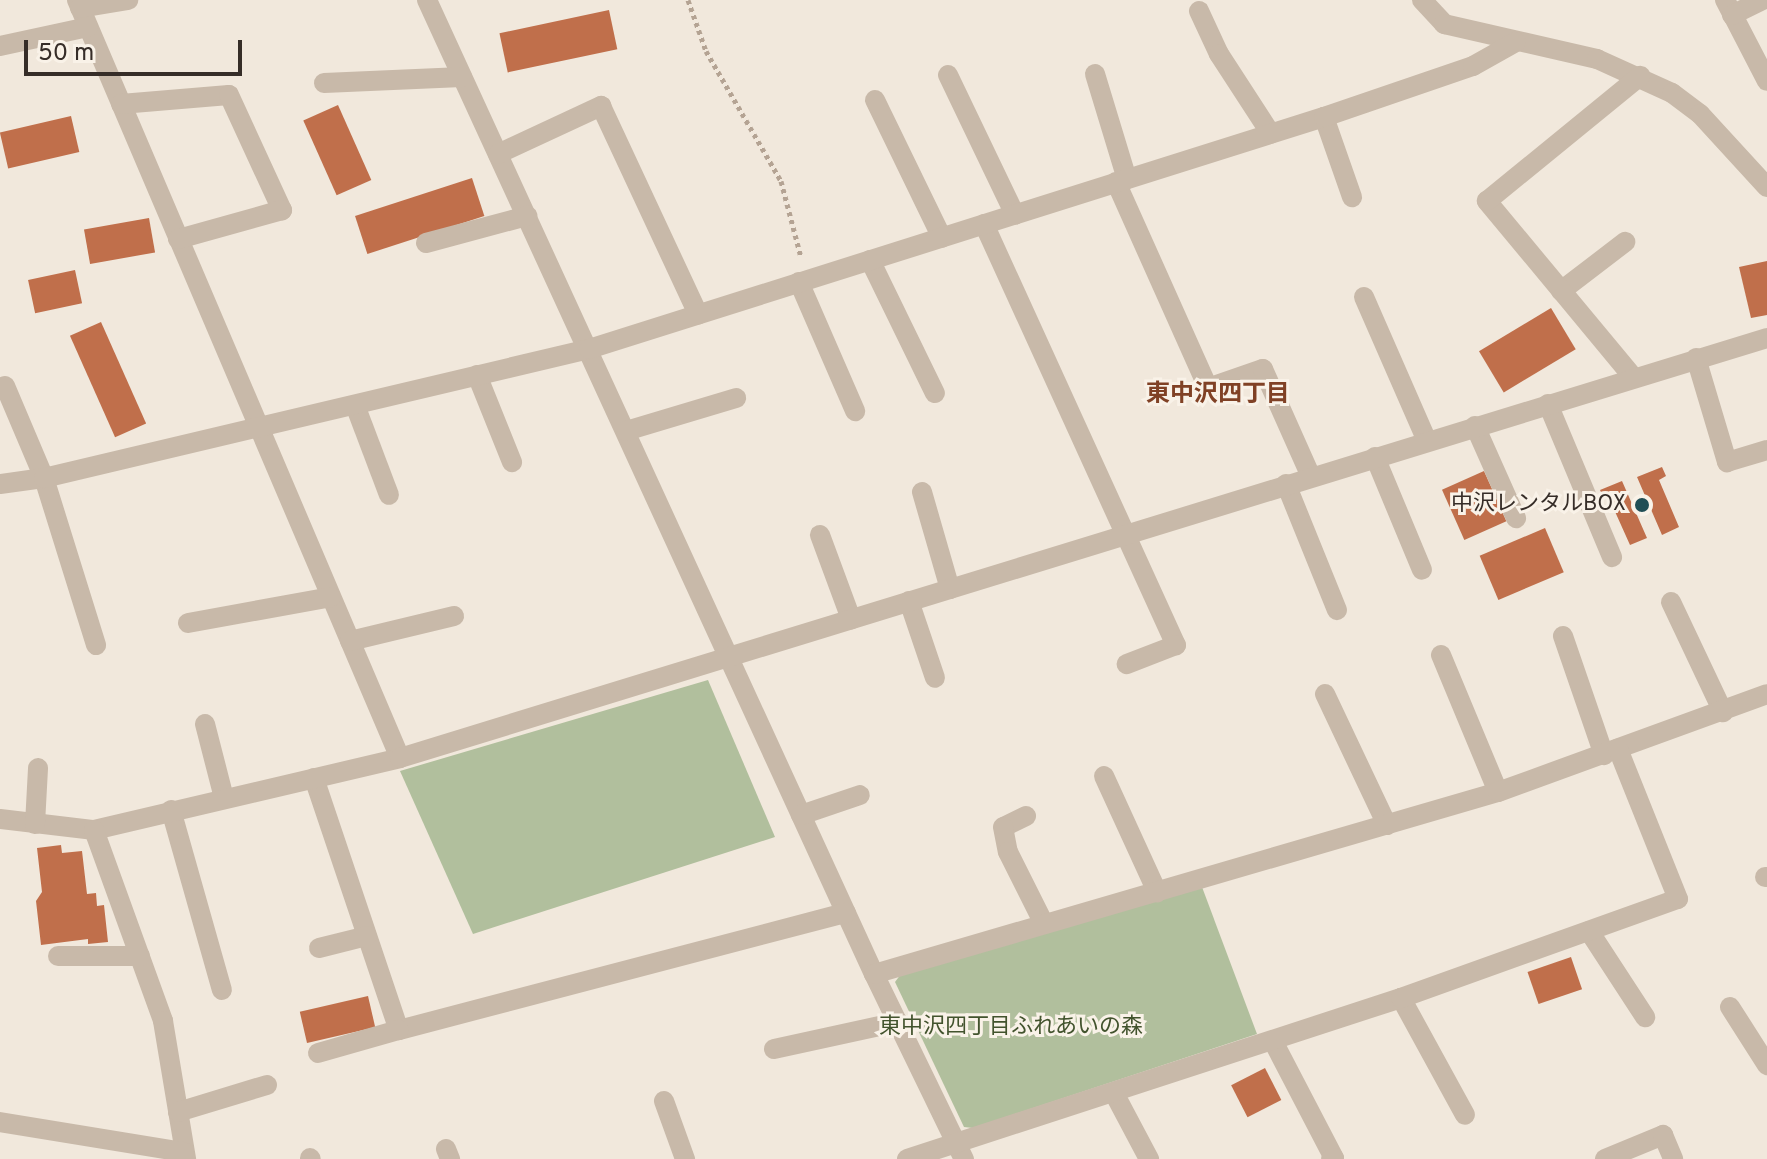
<!DOCTYPE html>
<html>
<head>
<meta charset="utf-8">
<style>
  body { margin:0 }
  #map { position:relative; width:1767px; height:1159px; overflow:hidden; background:#f1e8dc; font-family:Overpass,"Noto Sans JP",sans-serif }
  div>[style] { position:absolute }
  [style*='--x'] { left:calc(var(--x)*1px); top:calc(var(--y)*1px); width:calc(var(--w)*1px); rotate:calc(var(--a)*1deg) }
  .green>* { inset:0; background:#b1bf9d }
  .building>* { inset:0; background:#c06f4b; transform-origin:0 0 }
  .path>* { height:5px; margin-top:-2.5px; transform-origin:0; background:repeating-linear-gradient(90deg,#b4a393 0 4px,transparent 0 8px) }
  .minor>* { height:20px; margin:-10px; padding:0 10px; transform-origin:10px; border-radius:10px; background:#c8b9a9 }
  .dots>* { width:22px; height:22px; translate:-50% -50%; box-sizing:border-box; border:4px solid #f9f2e8; border-radius:50% }
  span { translate:-50% -50%; white-space:nowrap; text-align:center; line-height:1.15; -webkit-text-stroke:6px #f9f2e8; paint-order:stroke }
  .poi-label { font-size:22px; color:#362d28 }
  .right { translate:-100% -50%; text-align:right }
  .park-label { font-size:22px; color:#42532d }
  .neighbourhood-label { font-size:24px; color:#804125; font-weight:700 }
  .scale { position:absolute; left:24px; top:40px; width:218px; height:36px; box-sizing:border-box; border:4px solid #362d28; border-top:0; padding-left:10px; font-size:24px; line-height:28px; white-space:nowrap; color:#362d28; -webkit-text-stroke:6px #f9f2e8; paint-order:stroke }
</style>
</head>
<body>
<div id="map">
  <div class="green">
    <i style="clip-path:polygon(708px 680px,775px 837px,473px 934px,400px 771px)"></i>
    <i style="clip-path:polygon(1202px 887px,1257px 1034px,973px 1128px,964px 1127px,895px 982px,901px 974px)"></i>
  </div>
  <div class="building">
    <i style="left:609px;top:10px;width:40px;height:112px;rotate:78deg"></i>
    <i style="left:338px;top:105px;width:82px;height:38px;rotate:66deg"></i>
    <i style="left:71px;top:116px;width:37px;height:73px;rotate:77deg"></i>
    <i style="left:472px;top:178px;width:40px;height:123px;rotate:72deg"></i>
    <i style="left:149px;top:218px;width:35px;height:66px;rotate:80deg"></i>
    <i style="clip-path:polygon(1767px 261px,1767px 315px,1751px 318px,1739px 267px)"></i>
    <i style="left:75px;top:270px;width:34px;height:48px;rotate:78deg"></i>
    <i style="left:1551px;top:308px;width:48px;height:84px;rotate:59deg"></i>
    <i style="left:101px;top:322px;width:111px;height:34px;rotate:66deg"></i>
    <i style="clip-path:polygon(1662px 467px,1666px 476px,1659px 480px,1679px 527px,1662px 535px,1637px 477px)"></i>
    <i style="left:1484px;top:471px;width:55px;height:46px;rotate:66deg"></i>
    <i style="clip-path:polygon(1622px 481px,1647px 538px,1630px 545px,1608px 496px,1604px 498px,1600px 490px)"></i>
    <i style="left:1545px;top:528px;width:48px;height:71px;rotate:67deg"></i>
    <i style="clip-path:polygon(61px 845px,62px 853px,82px 851px,87px 894px,96px 893px,97px 906px,104px 905px,108px 942px,88px 944px,88px 939px,41px 945px,36px 901px,42px 892px,37px 848px)"></i>
    <i style="left:1571px;top:957px;width:34px;height:46px;rotate:71deg"></i>
    <i style="left:368px;top:996px;width:32px;height:70px;rotate:77deg"></i>
    <i style="left:1265px;top:1068px;width:36px;height:38px;rotate:63deg"></i>
  </div>
  <div class="path">
    <i style="--x:688;--y:0;--w:54;--a:70.6"></i>
    <i style="--x:706;--y:51;--w:150;--a:60"></i>
    <i style="--x:781;--y:181;--w:79;--a:75.3"></i>
  </div>
  <div class="minor">
    <i style="--x:77;--y:0;--w:824;--a:66.92"></i>
    <i style="--x:427;--y:0;--w:1072;--a:65.35"></i>
    <i style="--x:874;--y:974;--w:206;--a:64.1"></i>
    <i style="--x:1422;--y:0;--w:33;--a:47"></i>
    <i style="--x:1444;--y:24;--w:157;--a:12.9"></i>
    <i style="--x:1597;--y:59;--w:82;--a:24.4"></i>
    <i style="--x:1672;--y:93;--w:35;--a:37"></i>
    <i style="--x:1700;--y:114;--w:99;--a:47.5"></i>
    <i style="--x:1725;--y:0;--w:91;--a:62.6"></i>
    <i style="--x:80;--y:8;--w:49;--a:-9.5"></i>
    <i style="--x:1199;--y:11;--w:47;--a:65.1"></i>
    <i style="--x:1219;--y:54;--w:95;--a:57"></i>
    <i style="--x:1732;--y:15;--w:34;--a:-26"></i>
    <i style="--x:0;--y:46;--w:90;--a:-12.2"></i>
    <i style="--x:1095;--y:74;--w:110;--a:73.1"></i>
    <i style="--x:948;--y:75;--w:155;--a:64.4"></i>
    <i style="--x:324;--y:83;--w:138;--a:-2.5"></i>
    <i style="--x:875;--y:100;--w:153;--a:64.1"></i>
    <i style="--x:121;--y:104;--w:108;--a:-4.8"></i>
    <i style="--x:229;--y:95;--w:127;--a:65.3"></i>
    <i style="--x:282;--y:210;--w:108;--a:164.4"></i>
    <i style="--x:1324;--y:117;--w:85;--a:70.7"></i>
    <i style="--x:498;--y:154;--w:114;--a:-25"></i>
    <i style="--x:601;--y:106;--w:230;--a:65"></i>
    <i style="--x:1116;--y:182;--w:226;--a:65.9"></i>
    <i style="--x:1208;--y:388;--w:58;--a:-19.1"></i>
    <i style="--x:1263;--y:369;--w:118;--a:66"></i>
    <i style="--x:984;--y:224;--w:463;--a:65.5"></i>
    <i style="--x:1176;--y:645;--w:53;--a:158.8"></i>
    <i style="--x:426;--y:243;--w:105;--a:-15"></i>
    <i style="--x:870;--y:260;--w:148;--a:64"></i>
    <i style="--x:799;--y:282;--w:141;--a:66.5"></i>
    <i style="--x:1561;--y:291;--w:81;--a:-37.4"></i>
    <i style="--x:1364;--y:297;--w:157;--a:66.4"></i>
    <i style="--x:1696;--y:358;--w:109;--a:73.4"></i>
    <i style="--x:1727;--y:462;--w:42;--a:-16.7"></i>
    <i style="--x:477;--y:375;--w:94;--a:68.1"></i>
    <i style="--x:1633;--y:377;--w:229;--a:-129.7"></i>
    <i style="--x:1487;--y:201;--w:198;--a:-39.2"></i>
    <i style="--x:5;--y:386;--w:100;--a:67"></i>
    <i style="--x:44;--y:478;--w:175;--a:72.7"></i>
    <i style="--x:1548;--y:404;--w:166;--a:67.3"></i>
    <i style="--x:355;--y:405;--w:96;--a:69.3"></i>
    <i style="--x:1475;--y:426;--w:101;--a:66"></i>
    <i style="--x:626;--y:431;--w:115;--a:-16.7"></i>
    <i style="--x:1375;--y:457;--w:122;--a:67.4"></i>
    <i style="--x:0;--y:484;--w:44;--a:-7.8"></i>
    <i style="--x:44;--y:478;--w:560;--a:-13.32"></i>
    <i style="--x:589;--y:349;--w:771;--a:-17.52"></i>
    <i style="--x:1324;--y:117;--w:157;--a:-18.9"></i>
    <i style="--x:1473;--y:66;--w:49;--a:-29.2"></i>
    <i style="--x:1286;--y:484;--w:136;--a:68"></i>
    <i style="--x:922;--y:492;--w:101;--a:73.9"></i>
    <i style="--x:820;--y:535;--w:90;--a:69.7"></i>
    <i style="--x:909;--y:601;--w:81;--a:71.3"></i>
    <i style="--x:1671;--y:602;--w:122;--a:64.7"></i>
    <i style="--x:188;--y:623;--w:145;--a:-10.3"></i>
    <i style="--x:1563;--y:636;--w:126;--a:71"></i>
    <i style="--x:350;--y:641;--w:107;--a:-13.5"></i>
    <i style="--x:1441;--y:655;--w:148;--a:67.4"></i>
    <i style="--x:1325;--y:694;--w:145;--a:64.7"></i>
    <i style="--x:205;--y:724;--w:76;--a:75.6"></i>
    <i style="--x:1104;--y:776;--w:128;--a:65.4"></i>
    <i style="--x:314;--y:778;--w:266;--a:71.4"></i>
    <i style="--x:399;--y:1030;--w:462;--a:-14.7"></i>
    <i style="--x:171;--y:810;--w:187;--a:74.2"></i>
    <i style="--x:801;--y:815;--w:62;--a:-18.7"></i>
    <i style="--x:1026;--y:816;--w:25;--a:154"></i>
    <i style="--x:1003;--y:827;--w:25;--a:79"></i>
    <i style="--x:1008;--y:852;--w:80;--a:63.4"></i>
    <i style="--x:0;--y:819;--w:95;--a:6.7"></i>
    <i style="--x:94;--y:830;--w:314;--a:-13.2"></i>
    <i style="--x:400;--y:758;--w:1430;--a:-17.08"></i>
    <i style="--x:35;--y:824;--w:56;--a:-86.9"></i>
    <i style="--x:94;--y:830;--w:203;--a:70.1"></i>
    <i style="--x:163;--y:1021;--w:140;--a:80.5"></i>
    <i style="--x:1765;--y:877;--w:2;--a:0"></i>
    <i style="--x:1589;--y:931;--w:103;--a:56.9"></i>
    <i style="--x:319;--y:948;--w:49;--a:-14"></i>
    <i style="--x:58;--y:956;--w:82;--a:0"></i>
    <i style="--x:874;--y:974;--w:650;--a:-16.26"></i>
    <i style="--x:1498;--y:792;--w:286;--a:-20"></i>
    <i style="--x:1401;--y:998;--w:133;--a:61.3"></i>
    <i style="--x:1730;--y:1007;--w:69;--a:57.5"></i>
    <i style="--x:1273;--y:1041;--w:132;--a:62.5"></i>
    <i style="--x:1334;--y:1158;--w:3;--a:162"></i>
    <i style="--x:774;--y:1049;--w:127;--a:-12.3"></i>
    <i style="--x:318;--y:1053;--w:84;--a:-15.9"></i>
    <i style="--x:1114;--y:1093;--w:75;--a:62.1"></i>
    <i style="--x:664;--y:1101;--w:62;--a:70.1"></i>
    <i style="--x:178;--y:1112;--w:93;--a:-16.9"></i>
    <i style="--x:0;--y:1122;--w:186;--a:9.3"></i>
    <i style="--x:446;--y:1149;--w:11;--a:68"></i>
    <i style="--x:310;--y:1158;--w:1;--a:45"></i>
    <i style="--x:907;--y:1159;--w:520;--a:-18.05"></i>
    <i style="--x:1401;--y:998;--w:294;--a:-19.7"></i>
    <i style="--x:1678;--y:899;--w:162;--a:-111.8"></i>
    <i style="--x:1605;--y:1159;--w:63;--a:-22.5"></i>
    <i style="--x:1663;--y:1135;--w:26;--a:67"></i>
  </div>
  <div class="dots">
    <i style="left:1642px;top:505px;background:#204e55"></i>
  </div>
  <div class="poi-label">
    <span class="right" style="left:1626px;top:505px">中沢レンタルBOX</span>
  </div>
  <div class="park-label">
    <span style="left:1011px;top:1028px">東中沢四丁目ふれあいの森</span>
  </div>
  <div class="neighbourhood-label">
    <span style="left:1218px;top:396px">東中沢四丁目</span>
  </div>
  <div class="scale">50 m</div>
</div>
</body>
</html>
